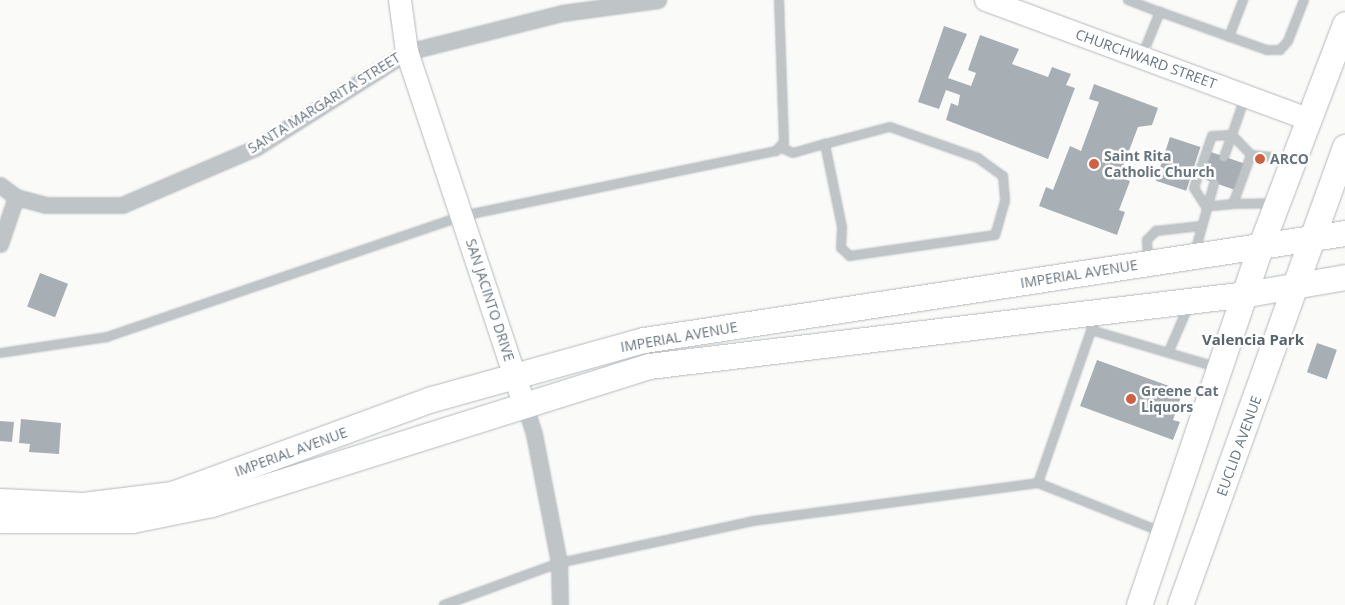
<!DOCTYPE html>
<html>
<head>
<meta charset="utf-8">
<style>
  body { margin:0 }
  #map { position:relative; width:1345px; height:605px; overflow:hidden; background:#fafaf8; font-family:"Open Sans",sans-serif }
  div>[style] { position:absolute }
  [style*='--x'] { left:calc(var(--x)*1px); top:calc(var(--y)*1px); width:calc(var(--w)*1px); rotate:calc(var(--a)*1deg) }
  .building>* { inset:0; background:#a7afb4; transform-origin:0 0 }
  .roads { filter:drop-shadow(0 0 1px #b4b9bd) drop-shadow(0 0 1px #b4b9bd) }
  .lane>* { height:8px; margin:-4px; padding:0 4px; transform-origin:4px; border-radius:4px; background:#bfc4c7 }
  .street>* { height:15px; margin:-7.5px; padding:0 7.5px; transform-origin:7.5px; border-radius:7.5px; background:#bfc4c7 }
  .secondary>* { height:22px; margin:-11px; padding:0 11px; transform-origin:11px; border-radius:11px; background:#fff }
  .primary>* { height:25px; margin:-12.5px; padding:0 12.5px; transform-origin:12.5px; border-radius:12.5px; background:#fff }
  .dots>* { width:14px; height:14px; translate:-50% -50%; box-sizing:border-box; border:2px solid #fff; border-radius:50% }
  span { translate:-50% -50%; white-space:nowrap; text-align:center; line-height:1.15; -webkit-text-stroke:5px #fff; paint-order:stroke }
  .street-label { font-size:14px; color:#67757f }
  .poi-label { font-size:14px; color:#67757f; font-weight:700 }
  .left { translate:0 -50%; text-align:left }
  .neighbourhood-label { font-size:15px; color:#59636b; font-weight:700 }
</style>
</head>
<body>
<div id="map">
  <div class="building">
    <i style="clip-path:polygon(944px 26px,967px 34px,948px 78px,971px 86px,976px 73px,968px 70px,980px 35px,1019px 49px,1012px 64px,1048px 77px,1052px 67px,1071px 74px,1066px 85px,1075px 88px,1048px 159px,946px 120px,951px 103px,958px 106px,960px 95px,946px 90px,939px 109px,918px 102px)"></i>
    <i style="clip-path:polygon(1094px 84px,1158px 108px,1152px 125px,1138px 127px,1119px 177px,1130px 181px,1119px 210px,1125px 212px,1117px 235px,1039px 206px,1046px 187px,1053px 190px,1070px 146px,1081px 151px,1099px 102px,1089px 99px)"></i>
    <i style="left:1170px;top:137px;width:32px;height:46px;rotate:18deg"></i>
    <i style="left:1211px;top:152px;width:36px;height:28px;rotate:19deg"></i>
    <i style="left:40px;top:273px;width:30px;height:36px;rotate:21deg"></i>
    <i style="left:1317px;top:343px;width:21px;height:31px;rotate:19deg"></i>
    <i style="clip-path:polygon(1097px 360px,1183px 391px,1173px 420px,1180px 422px,1173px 440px,1080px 406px)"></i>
    <i style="clip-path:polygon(21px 419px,61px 423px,59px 454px,29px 452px,30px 444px,19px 443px)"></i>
    <i style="clip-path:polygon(0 421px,14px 422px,12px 442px,0 441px)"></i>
  </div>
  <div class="roads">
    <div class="lane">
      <i style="--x:1128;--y:0;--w:34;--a:21"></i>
      <i style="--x:1229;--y:37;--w:40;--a:-69"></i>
      <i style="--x:1142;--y:56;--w:48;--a:-67.8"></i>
      <i style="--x:1160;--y:12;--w:114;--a:19.6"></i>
      <i style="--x:1267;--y:50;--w:13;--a:0"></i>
      <i style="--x:1280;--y:50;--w:12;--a:-48"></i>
      <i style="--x:1288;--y:41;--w:44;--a:-68.7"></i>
      <i style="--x:780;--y:147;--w:14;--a:25"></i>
      <i style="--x:793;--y:153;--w:33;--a:-16"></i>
      <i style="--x:825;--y:144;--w:67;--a:-14.7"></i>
      <i style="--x:890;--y:127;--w:93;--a:19.4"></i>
      <i style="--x:978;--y:158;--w:31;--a:36"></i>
      <i style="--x:1003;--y:176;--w:25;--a:85"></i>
      <i style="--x:1005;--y:201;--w:35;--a:106"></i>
      <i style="--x:995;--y:235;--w:147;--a:171.8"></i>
      <i style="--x:850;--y:256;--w:12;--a:-138"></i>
      <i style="--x:841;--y:248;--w:21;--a:-87"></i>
      <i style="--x:842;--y:227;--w:85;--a:-101.6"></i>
      <i style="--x:1251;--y:155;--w:40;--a:5.7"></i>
      <i style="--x:1224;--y:157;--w:23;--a:-70"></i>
      <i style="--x:1232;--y:135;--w:28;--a:46"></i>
      <i style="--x:1251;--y:155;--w:52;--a:110.2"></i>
      <i style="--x:1233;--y:204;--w:27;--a:174"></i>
      <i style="--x:1206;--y:207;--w:22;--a:-122"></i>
      <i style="--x:1194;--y:188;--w:55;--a:-70.9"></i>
      <i style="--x:1212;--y:136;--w:20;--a:-3"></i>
      <i style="--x:1232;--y:135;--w:39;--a:-71"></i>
      <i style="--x:1233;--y:204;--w:39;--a:-1"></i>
      <i style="--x:1195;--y:252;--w:71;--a:-74.4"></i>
      <i style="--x:1148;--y:260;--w:20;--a:-93"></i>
      <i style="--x:1147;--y:240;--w:13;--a:-45"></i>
      <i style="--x:1156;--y:231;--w:45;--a:-6.3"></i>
      <i style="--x:1091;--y:330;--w:130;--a:16.5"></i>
      <i style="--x:1169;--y:351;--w:50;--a:-66.5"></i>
      <i style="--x:0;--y:353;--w:108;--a:-8.5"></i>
      <i style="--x:107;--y:337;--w:375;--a:-18.8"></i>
      <i style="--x:462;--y:216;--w:321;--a:-11.7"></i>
      <i style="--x:776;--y:151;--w:12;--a:-48"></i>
      <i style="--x:784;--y:142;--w:142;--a:-92"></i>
      <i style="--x:1038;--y:483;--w:177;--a:-70.8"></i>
      <i style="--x:444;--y:605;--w:122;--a:-20.1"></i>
      <i style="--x:559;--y:563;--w:198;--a:-12.2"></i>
      <i style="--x:753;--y:521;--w:288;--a:-7.6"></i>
      <i style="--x:1038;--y:483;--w:130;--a:21.6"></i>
    </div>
    <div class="street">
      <i style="--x:0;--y:185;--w:20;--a:37"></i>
      <i style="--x:16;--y:197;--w:30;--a:15"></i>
      <i style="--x:45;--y:205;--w:77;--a:0"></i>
      <i style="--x:122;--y:205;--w:147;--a:-23.2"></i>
      <i style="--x:257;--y:147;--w:178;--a:-32.3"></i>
      <i style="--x:407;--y:52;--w:160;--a:-14.1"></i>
      <i style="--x:562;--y:13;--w:97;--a:-7.7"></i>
      <i style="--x:0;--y:244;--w:50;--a:-71.2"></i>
      <i style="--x:524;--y:403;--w:33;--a:72"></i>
      <i style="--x:534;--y:434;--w:131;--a:79"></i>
      <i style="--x:559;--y:563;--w:42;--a:88.6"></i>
    </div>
    <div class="secondary">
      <i style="--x:400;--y:0;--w:52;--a:82.3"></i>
      <i style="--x:407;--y:52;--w:370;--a:71.6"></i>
      <i style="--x:986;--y:0;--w:342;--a:20.3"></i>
    </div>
    <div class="primary">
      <i style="--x:0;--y:501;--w:83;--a:2.8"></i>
      <i style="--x:83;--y:505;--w:90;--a:-7"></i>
      <i style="--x:172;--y:494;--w:277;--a:-20.1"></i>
      <i style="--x:432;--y:399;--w:220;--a:-15.6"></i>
      <i style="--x:644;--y:340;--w:709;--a:-8.68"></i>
      <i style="--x:0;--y:520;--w:132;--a:0"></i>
      <i style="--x:132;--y:520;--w:81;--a:-11.4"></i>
      <i style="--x:211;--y:504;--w:459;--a:-17.5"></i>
      <i style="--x:649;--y:366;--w:602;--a:-6.87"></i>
      <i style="--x:1247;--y:294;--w:99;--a:-9.8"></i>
      <i style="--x:1139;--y:605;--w:380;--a:-71.3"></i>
      <i style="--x:1261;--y:245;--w:236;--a:-69.2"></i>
      <i style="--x:1180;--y:605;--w:487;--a:-70.2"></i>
    </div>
  </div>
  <div class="dots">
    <i style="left:1260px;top:159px;background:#d26040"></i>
    <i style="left:1094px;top:164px;background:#d26040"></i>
    <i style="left:1131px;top:399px;background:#d26040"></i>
  </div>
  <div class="street-label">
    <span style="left:1146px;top:59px;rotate:20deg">CHURCHWARD STREET</span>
    <span style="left:324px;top:103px;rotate:-32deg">SANTA MARGARITA STREET</span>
    <span style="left:1079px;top:274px;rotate:-9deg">IMPERIAL AVENUE</span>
    <span style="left:490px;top:300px;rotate:72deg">SAN JACINTO DRIVE</span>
    <span style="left:679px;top:337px;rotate:-10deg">IMPERIAL AVENUE</span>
    <span style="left:1239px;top:446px;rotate:-70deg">EUCLID AVENUE</span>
    <span style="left:291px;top:452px;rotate:-20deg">IMPERIAL AVENUE</span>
  </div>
  <div class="poi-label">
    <span class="left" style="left:1104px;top:164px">Saint Rita<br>Catholic Church</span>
    <span class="left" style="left:1270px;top:159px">ARCO</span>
    <span class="left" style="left:1141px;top:399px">Greene Cat<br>Liquors</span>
  </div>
  <div class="neighbourhood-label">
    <span style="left:1253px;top:340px">Valencia Park</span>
  </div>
</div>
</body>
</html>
